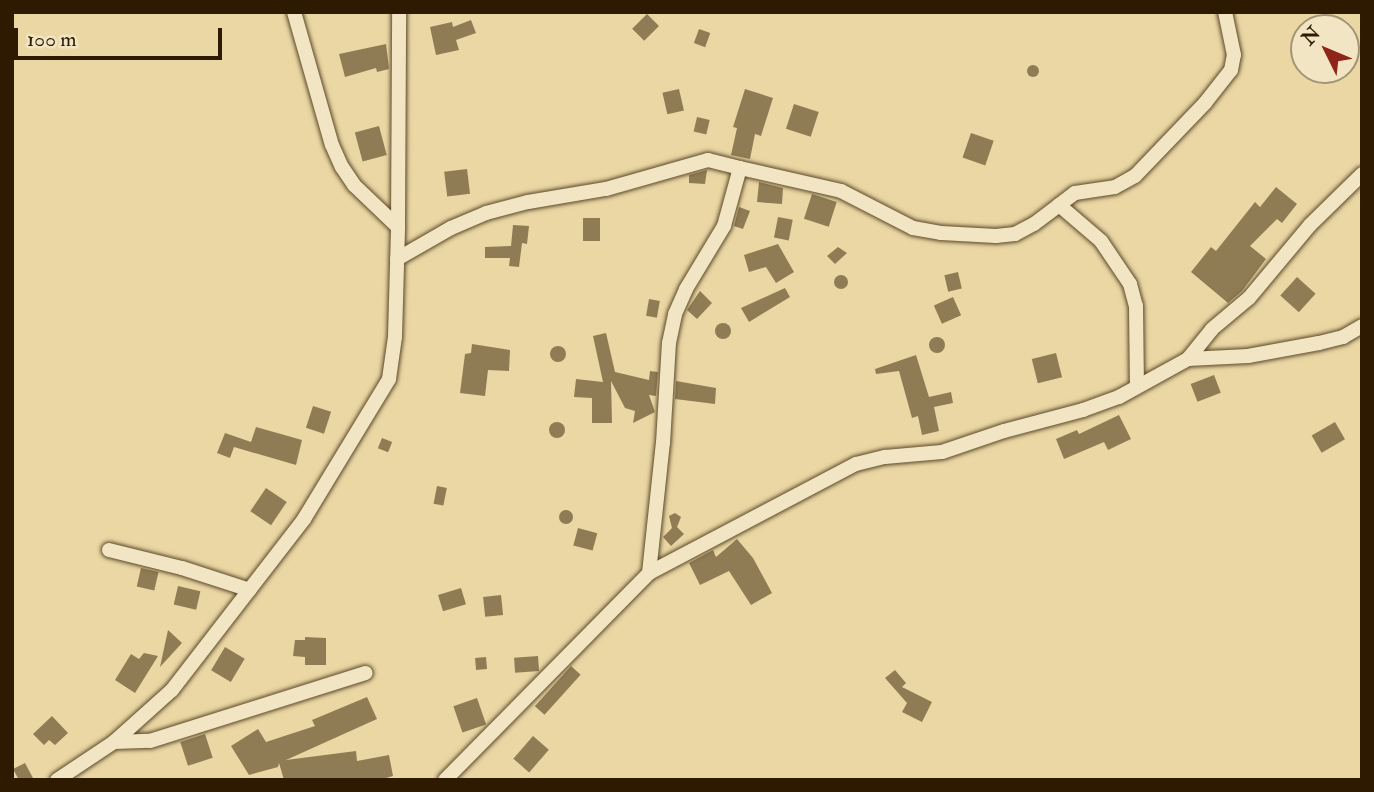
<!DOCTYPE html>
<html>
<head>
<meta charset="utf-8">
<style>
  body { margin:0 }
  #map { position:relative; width:1374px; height:792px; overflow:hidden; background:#ead7a4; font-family:"IM FELL Double Pica",serif }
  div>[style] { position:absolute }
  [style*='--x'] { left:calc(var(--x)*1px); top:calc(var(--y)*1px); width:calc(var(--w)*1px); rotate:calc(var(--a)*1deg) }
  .building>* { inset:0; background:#8f7c55; transform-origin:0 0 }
  .round { border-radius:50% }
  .roads { filter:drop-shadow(0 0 2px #5c4929) drop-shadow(0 0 2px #5c4929) }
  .minor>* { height:14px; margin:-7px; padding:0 7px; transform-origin:7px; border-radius:7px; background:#f1e5c4 }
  span { translate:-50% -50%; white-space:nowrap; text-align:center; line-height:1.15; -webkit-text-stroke:5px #f1e5c4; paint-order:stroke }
  .frame { position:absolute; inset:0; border:14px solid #2d1a00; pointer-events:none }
  .north { position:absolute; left:1290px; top:14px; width:70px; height:70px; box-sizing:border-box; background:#f1e5c4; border:2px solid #a39476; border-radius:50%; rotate:313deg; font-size:19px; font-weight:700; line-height:28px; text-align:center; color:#2d1a00 }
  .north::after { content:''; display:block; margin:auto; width:24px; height:32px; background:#8f2418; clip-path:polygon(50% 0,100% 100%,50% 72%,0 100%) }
  .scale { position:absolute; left:14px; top:28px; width:208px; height:32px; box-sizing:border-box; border:4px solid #2d1a00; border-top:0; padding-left:9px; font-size:21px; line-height:24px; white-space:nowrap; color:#2d1a00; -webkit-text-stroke:5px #f1e5c4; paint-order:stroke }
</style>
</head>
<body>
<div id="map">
  <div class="building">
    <i style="left:647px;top:14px;width:17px;height:21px;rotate:45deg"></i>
    <i style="clip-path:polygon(471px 20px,476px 33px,456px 40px,459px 50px,436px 55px,430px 27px,452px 22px,453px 27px)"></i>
    <i style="left:699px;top:29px;width:12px;height:15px;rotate:20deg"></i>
    <i style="clip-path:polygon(386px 44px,389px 69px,377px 72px,376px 68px,345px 77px,339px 54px)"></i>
    <i class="round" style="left:1027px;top:65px;width:12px;height:12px"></i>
    <i style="left:679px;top:89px;width:22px;height:17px;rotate:77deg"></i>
    <i style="clip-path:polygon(745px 89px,773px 98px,761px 136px,755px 134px,750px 159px,731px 155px,737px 128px,733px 127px)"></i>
    <i style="left:794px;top:104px;width:26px;height:26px;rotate:18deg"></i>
    <i style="left:697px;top:117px;width:13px;height:15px;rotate:13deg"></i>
    <i style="left:379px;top:126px;width:30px;height:25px;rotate:75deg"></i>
    <i style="left:971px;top:133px;width:24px;height:26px;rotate:19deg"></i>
    <i style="left:467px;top:169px;width:25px;height:23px;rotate:83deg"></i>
    <i style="clip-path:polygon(707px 170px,705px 184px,689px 183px,689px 175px)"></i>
    <i style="clip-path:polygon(759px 182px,783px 188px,782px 204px,757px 202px)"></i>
    <i style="clip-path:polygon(1276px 187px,1297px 204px,1282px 223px,1277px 219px,1250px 246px,1266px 259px,1242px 291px,1228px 303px,1191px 272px,1211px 247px,1216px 251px,1255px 202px,1260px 207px)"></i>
    <i style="left:812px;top:194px;width:26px;height:26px;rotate:18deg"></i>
    <i style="clip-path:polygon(739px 207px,750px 211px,743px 229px,734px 226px)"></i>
    <i style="left:778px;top:217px;width:15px;height:21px;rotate:11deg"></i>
    <i style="left:583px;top:218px;width:17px;height:23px"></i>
    <i style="clip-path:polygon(513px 225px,529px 226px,527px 244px,522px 243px,519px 267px,509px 266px,510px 258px,485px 258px,485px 247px,511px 246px)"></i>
    <i style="clip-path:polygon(778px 244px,794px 272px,776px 283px,766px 267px,749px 272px,744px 255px)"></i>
    <i style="clip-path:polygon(838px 247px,847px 253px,835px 264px,827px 256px)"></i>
    <i style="left:958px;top:272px;width:17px;height:14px;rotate:77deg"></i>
    <i class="round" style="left:834px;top:275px;width:14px;height:14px"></i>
    <i style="left:1297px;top:277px;width:25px;height:25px;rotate:42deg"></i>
    <i style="clip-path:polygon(785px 288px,790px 297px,749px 322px,741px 308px)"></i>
    <i style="clip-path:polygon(700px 291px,712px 303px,697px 319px,687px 310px)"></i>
    <i style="left:953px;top:297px;width:20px;height:21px;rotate:66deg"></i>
    <i style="left:649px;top:299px;width:11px;height:17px;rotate:10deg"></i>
    <i class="round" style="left:715px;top:323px;width:16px;height:16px"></i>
    <i style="clip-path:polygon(606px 333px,615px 372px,649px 380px,650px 371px,658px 372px,656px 396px,649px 395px,655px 412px,633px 423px,635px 411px,625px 408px,611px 381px,612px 423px,592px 423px,592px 398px,574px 397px,576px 379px,603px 382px,593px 336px)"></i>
    <i class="round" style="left:929px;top:337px;width:16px;height:16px"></i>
    <i style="clip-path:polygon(472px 344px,510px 350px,509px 371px,488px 370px,485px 396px,460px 393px,465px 354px,471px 353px)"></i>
    <i class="round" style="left:550px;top:346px;width:16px;height:16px"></i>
    <i style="left:1056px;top:353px;width:25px;height:25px;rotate:76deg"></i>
    <i style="clip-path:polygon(916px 355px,929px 397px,951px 392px,953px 403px,934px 407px,939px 431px,922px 435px,918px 416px,912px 418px,899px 371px,876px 374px,875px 369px)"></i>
    <i style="left:1214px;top:375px;width:19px;height:25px;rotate:69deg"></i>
    <i style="clip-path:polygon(676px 381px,716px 388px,715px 404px,675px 399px)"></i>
    <i style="left:313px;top:406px;width:19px;height:23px;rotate:18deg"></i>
    <i style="clip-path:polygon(1119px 415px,1131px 439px,1108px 450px,1104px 442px,1064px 459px,1056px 439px,1077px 430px,1079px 434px)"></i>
    <i class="round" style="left:549px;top:422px;width:16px;height:16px"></i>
    <i style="left:1335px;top:422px;width:20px;height:27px;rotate:60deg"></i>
    <i style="clip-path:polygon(256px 427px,302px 440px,296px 465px,234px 447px,230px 458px,217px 453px,225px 433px,251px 442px)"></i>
    <i style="left:382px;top:438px;width:11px;height:11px;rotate:22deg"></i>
    <i style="left:437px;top:486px;width:10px;height:18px;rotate:11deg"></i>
    <i style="left:266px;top:488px;width:25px;height:28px;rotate:34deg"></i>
    <i class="round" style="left:559px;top:510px;width:14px;height:14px"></i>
    <i style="clip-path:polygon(675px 513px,681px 517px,677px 527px,684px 534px,671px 546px,663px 537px,672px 528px,669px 516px)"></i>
    <i style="left:578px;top:528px;width:20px;height:18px;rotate:15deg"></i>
    <i style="clip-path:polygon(737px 539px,753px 558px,772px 593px,751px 605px,729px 571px,700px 585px,689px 563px,713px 550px,716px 557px)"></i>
    <i style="left:141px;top:568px;width:18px;height:19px;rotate:13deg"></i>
    <i style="left:178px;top:586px;width:23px;height:19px;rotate:13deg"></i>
    <i style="left:461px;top:588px;width:17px;height:24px;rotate:73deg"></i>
    <i style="left:501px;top:595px;width:20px;height:18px;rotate:84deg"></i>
    <i style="clip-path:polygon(168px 630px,182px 643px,160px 667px)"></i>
    <i style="clip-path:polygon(305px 637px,326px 638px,326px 665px,305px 665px,305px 657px,293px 656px,295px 640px,305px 640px)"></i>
    <i style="left:225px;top:647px;width:23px;height:27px;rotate:31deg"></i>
    <i style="clip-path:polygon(144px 653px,158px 656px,135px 693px,115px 680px,131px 654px,139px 659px)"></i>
    <i style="left:538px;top:656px;width:15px;height:24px;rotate:86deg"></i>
    <i style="left:486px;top:657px;width:12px;height:11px;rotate:85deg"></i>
    <i style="left:571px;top:666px;width:13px;height:54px;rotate:42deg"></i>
    <i style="clip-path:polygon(895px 670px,906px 683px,902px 687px,932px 702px,922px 722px,902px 712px,907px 703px,885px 678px)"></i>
    <i style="clip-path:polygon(367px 697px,377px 719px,286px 760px,356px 751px,357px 761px,389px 755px,393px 776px,379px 780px,284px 780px,279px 763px,278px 767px,249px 775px,231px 746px,258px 729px,266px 742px,315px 726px,312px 720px)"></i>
    <i style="left:477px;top:698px;width:28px;height:25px;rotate:71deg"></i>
    <i style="clip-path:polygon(52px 716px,68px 733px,55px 745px,49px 740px,44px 745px,33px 734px)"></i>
    <i style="left:205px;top:734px;width:25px;height:26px;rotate:72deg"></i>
    <i style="left:533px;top:736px;width:21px;height:30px;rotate:41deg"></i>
    <i style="clip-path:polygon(25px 763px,34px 780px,19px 780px,13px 769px)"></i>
  </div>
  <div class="roads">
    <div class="minor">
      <i style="--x:294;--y:12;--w:138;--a:74.1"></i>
      <i style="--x:332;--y:145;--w:24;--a:66"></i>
      <i style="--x:342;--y:167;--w:22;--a:56"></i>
      <i style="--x:354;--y:185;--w:61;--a:43.7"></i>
      <i style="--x:1059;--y:205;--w:20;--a:-37"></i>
      <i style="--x:1075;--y:193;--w:40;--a:-8.5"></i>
      <i style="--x:1115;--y:187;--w:23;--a:-29"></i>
      <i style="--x:1135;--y:176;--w:101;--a:-46.2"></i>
      <i style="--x:1205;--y:103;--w:42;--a:-51.8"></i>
      <i style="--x:1231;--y:70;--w:15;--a:-79"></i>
      <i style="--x:1234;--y:55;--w:44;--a:-101.8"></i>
      <i style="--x:397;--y:259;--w:62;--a:-29.9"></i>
      <i style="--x:451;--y:228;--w:38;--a:-23"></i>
      <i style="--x:486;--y:213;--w:43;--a:-14.7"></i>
      <i style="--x:528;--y:202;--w:79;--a:-9.5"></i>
      <i style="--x:606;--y:189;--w:106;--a:-15.9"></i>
      <i style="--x:708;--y:160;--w:33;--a:14"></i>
      <i style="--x:1188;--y:359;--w:60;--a:-2.9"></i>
      <i style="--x:1248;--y:356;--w:72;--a:-10.4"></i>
      <i style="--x:1319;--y:343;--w:25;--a:-14"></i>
      <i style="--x:1343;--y:337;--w:22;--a:-30"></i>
      <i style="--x:109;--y:550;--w:75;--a:13.9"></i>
      <i style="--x:182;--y:568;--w:71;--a:17.9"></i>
      <i style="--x:649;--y:573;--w:234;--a:-27.8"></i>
      <i style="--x:856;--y:464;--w:30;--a:-14"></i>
      <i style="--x:885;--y:457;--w:57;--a:-5"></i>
      <i style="--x:942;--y:452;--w:65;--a:-18.7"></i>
      <i style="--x:1004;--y:431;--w:82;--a:-14.9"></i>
      <i style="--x:1083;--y:410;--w:38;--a:-20"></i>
      <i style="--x:1119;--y:397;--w:79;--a:-28.8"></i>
      <i style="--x:1188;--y:359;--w:38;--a:-51"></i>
      <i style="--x:1212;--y:329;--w:48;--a:-40"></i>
      <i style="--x:1249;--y:298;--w:95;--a:-50.1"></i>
      <i style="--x:1310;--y:225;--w:73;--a:-44.4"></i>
      <i style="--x:114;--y:742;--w:36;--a:-2"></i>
      <i style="--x:150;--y:741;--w:226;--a:-17.5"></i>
      <i style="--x:57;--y:780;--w:69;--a:-33.7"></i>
      <i style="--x:114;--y:742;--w:78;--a:-41.9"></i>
      <i style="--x:172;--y:690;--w:216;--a:-52.3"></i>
      <i style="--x:304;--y:519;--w:164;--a:-58.7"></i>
      <i style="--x:389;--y:379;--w:42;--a:-81.9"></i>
      <i style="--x:395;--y:337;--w:110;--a:-88.4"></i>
      <i style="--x:398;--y:227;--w:215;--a:-89.7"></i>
      <i style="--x:445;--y:780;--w:291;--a:-45.4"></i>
      <i style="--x:649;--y:573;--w:131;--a:-83.9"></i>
      <i style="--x:663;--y:443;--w:100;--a:-86.6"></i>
      <i style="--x:669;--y:343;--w:30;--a:-78"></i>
      <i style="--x:675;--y:314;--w:27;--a:-66"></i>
      <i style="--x:686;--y:289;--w:74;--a:-58.9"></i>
      <i style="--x:724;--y:226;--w:60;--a:-74.6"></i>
      <i style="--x:740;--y:168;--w:104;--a:12.8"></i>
      <i style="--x:841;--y:191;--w:81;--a:27.2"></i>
      <i style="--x:913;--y:228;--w:28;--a:10"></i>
      <i style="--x:941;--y:233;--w:55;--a:3.1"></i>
      <i style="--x:996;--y:236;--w:19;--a:-6"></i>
      <i style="--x:1015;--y:234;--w:21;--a:-28"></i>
      <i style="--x:1034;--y:224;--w:31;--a:-37"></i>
      <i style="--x:1059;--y:205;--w:55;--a:40.6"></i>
      <i style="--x:1101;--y:241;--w:52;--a:56"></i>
      <i style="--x:1130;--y:284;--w:23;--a:75"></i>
      <i style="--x:1136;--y:306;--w:80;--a:89.3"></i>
    </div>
  </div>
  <div class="frame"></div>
  <div class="north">N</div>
  <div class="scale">100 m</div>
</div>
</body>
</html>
